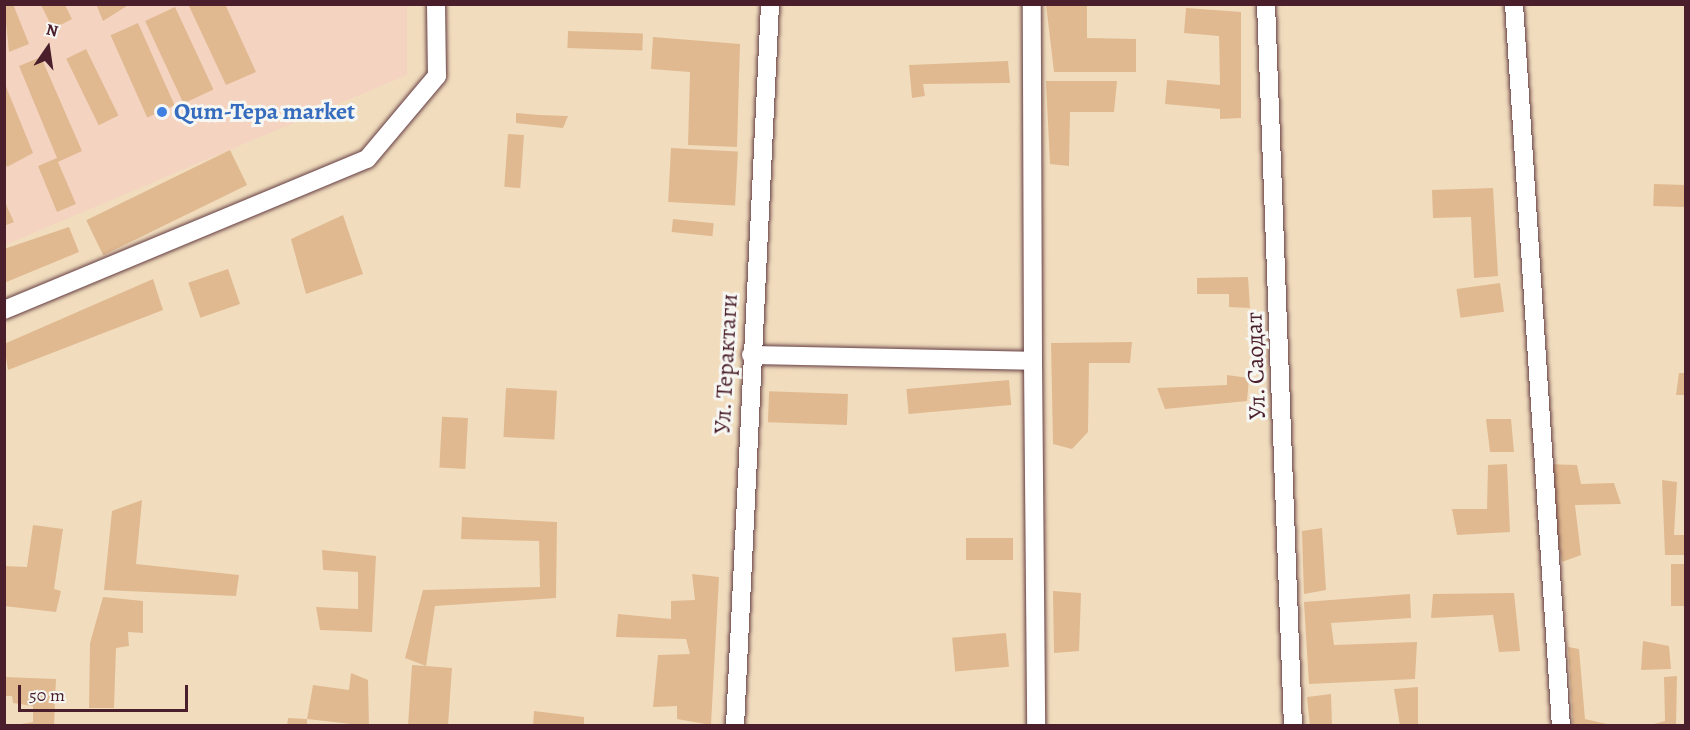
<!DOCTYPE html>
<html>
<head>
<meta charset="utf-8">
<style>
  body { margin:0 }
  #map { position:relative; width:1690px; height:730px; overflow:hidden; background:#f1ddbe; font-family:Alegreya,serif }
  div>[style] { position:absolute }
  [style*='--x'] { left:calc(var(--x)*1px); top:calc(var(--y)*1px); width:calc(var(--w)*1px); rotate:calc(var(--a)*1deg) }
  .built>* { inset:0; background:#f5d3c1 }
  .building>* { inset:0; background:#e0b990; transform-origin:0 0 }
  .roads { filter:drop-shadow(0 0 2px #633c41) drop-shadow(0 0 2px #633c41) }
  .minor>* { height:18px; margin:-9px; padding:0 9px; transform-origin:9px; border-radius:9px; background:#fff }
  .dots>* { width:16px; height:16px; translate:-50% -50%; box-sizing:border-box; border:3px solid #f6f6f2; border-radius:50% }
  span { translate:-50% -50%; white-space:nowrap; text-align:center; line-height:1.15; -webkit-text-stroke:6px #f6f6f2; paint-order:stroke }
  .shop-label { font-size:24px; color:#366cbe; font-weight:700 }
  .left { translate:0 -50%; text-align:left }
  .street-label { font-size:24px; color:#4a1f2b }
  .frame { position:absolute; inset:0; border:6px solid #4a1f2b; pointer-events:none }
  .north { position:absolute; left:18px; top:18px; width:60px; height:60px; -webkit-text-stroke:4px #f6f6f2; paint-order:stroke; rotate:13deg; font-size:16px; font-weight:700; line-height:24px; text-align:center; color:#4a1f2b }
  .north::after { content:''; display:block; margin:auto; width:21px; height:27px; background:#4a1f2b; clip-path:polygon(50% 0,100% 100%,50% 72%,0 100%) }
  .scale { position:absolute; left:18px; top:685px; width:170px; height:27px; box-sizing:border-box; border:3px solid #4a1f2b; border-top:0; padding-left:8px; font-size:18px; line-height:21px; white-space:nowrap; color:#4a1f2b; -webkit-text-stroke:4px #f6f6f2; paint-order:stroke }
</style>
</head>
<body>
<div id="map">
  <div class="built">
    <i style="clip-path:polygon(5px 5px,407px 5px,407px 75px,5px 245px)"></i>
  </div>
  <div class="building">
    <i style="clip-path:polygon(4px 4px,13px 4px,29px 44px,9px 52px)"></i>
    <i style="clip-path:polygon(96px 4px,130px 4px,103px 21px)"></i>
    <i style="clip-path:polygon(188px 4px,225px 4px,256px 72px,226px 85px)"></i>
    <i style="clip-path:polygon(1046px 4px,1087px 4px,1087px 38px,1136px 39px,1136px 72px,1054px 72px)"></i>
    <i style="clip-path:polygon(41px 5px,65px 5px,72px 19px,53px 29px)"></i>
    <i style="left:175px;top:7px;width:91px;height:33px;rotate:65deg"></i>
    <i style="clip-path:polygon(1186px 8px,1241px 12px,1241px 118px,1220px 119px,1220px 109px,1165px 104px,1167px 80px,1220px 85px,1219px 36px,1184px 33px)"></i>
    <i style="left:138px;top:23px;width:90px;height:30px;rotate:66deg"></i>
    <i style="left:568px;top:31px;width:75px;height:17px;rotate:2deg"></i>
    <i style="clip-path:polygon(653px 37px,740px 44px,737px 147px,688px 145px,690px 72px,651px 69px)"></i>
    <i style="left:86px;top:49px;width:74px;height:22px;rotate:64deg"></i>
    <i style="clip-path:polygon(41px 57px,82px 151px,58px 162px,76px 204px,57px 212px,38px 166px,57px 158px,19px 66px)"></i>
    <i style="clip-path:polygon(1008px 61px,1010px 83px,923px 84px,925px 96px,912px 98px,909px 65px)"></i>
    <i style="clip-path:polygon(1046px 81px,1117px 81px,1114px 112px,1070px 112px,1069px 166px,1050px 164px)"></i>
    <i style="clip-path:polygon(5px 84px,33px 153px,7px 167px,5px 162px)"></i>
    <i style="clip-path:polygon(516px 113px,539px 115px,568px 116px,563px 128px,516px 123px)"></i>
    <i style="left:508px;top:134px;width:16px;height:53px;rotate:4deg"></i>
    <i style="left:671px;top:148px;width:67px;height:54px;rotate:3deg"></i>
    <i style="left:230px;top:150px;width:39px;height:160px;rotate:64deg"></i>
    <i style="left:1654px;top:184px;width:32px;height:22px;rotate:2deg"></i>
    <i style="clip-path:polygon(1493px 188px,1498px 276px,1474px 278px,1471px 217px,1433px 218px,1432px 190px)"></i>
    <i style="clip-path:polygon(4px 200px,14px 222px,4px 226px)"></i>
    <i style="clip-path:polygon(343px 215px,363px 274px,306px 294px,291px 239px)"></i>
    <i style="left:673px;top:219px;width:41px;height:13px;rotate:6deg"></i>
    <i style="clip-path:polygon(69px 227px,79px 252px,4px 283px,4px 249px)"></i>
    <i style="left:228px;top:269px;width:37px;height:42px;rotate:71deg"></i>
    <i style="clip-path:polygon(1248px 277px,1250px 308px,1229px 307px,1229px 294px,1197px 294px,1197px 278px)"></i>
    <i style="clip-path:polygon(153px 279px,163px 310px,8px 370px,4px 344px)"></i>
    <i style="left:1500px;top:283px;width:29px;height:44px;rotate:82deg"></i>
    <i style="clip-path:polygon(1132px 342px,1130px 363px,1089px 363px,1088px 432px,1072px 449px,1053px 444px,1051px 343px)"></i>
    <i style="clip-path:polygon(1679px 373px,1686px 373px,1686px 395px,1676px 395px)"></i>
    <i style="clip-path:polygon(1227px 375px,1249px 378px,1247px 401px,1165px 409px,1157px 388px,1227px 385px)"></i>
    <i style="left:1009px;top:380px;width:25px;height:103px;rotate:85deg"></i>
    <i style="left:506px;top:388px;width:51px;height:49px;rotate:3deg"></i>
    <i style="left:848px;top:394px;width:31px;height:79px;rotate:92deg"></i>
    <i style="left:468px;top:418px;width:51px;height:26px;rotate:93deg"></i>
    <i style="clip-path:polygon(1486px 419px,1511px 419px,1514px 452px,1490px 452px)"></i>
    <i style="clip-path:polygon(1507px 464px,1510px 532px,1457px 535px,1452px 509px,1487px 509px,1488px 465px)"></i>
    <i style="clip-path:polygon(1544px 464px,1577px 465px,1581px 484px,1614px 483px,1621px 504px,1575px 505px,1581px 555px,1562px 562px)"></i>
    <i style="clip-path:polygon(1662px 480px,1677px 482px,1674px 535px,1686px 535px,1686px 555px,1665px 555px)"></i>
    <i style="clip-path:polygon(142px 500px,136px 564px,239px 575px,236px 596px,104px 590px,112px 511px)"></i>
    <i style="clip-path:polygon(462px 517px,557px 522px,556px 598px,435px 606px,426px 666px,452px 668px,448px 726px,408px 726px,412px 665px,426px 666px,405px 658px,423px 590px,540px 587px,539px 541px,461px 539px)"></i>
    <i style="clip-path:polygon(33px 525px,63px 529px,54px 589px,61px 591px,56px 612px,4px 606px,4px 566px,27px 567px)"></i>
    <i style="clip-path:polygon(1322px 528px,1326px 590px,1304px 594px,1302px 531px)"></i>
    <i style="left:966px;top:538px;width:47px;height:22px"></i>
    <i style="clip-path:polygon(322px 550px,376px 556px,372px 632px,320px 630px,316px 607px,358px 609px,358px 572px,323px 570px)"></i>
    <i style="left:1686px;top:564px;width:42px;height:15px;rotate:90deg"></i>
    <i style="clip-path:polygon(692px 574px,719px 577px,711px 725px,677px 719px,677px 706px,653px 707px,658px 655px,690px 654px,686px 639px,616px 637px,618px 614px,671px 619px,671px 601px,695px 600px)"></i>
    <i style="clip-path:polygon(1053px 591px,1081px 593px,1079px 651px,1054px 653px)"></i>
    <i style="clip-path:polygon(1514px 593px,1520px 651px,1499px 652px,1493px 615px,1431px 618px,1433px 594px)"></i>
    <i style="clip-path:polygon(1410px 594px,1411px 618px,1331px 623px,1334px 645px,1417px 642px,1415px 679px,1309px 684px,1304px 602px)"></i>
    <i style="clip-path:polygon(103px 597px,143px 601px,143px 633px,128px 632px,129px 646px,116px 648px,114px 708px,89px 708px,90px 643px)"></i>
    <i style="left:1006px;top:633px;width:34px;height:54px;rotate:85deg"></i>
    <i style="clip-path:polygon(1643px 641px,1669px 646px,1671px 669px,1641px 670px)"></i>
    <i style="clip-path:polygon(1568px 647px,1579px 649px,1585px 719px,1615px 726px,1573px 726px)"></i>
    <i style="clip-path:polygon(351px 673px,368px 680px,369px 726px,307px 719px,313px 685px,349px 690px)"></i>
    <i style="clip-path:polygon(1677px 676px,1676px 726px,1647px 726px,1665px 721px,1664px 677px)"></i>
    <i style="clip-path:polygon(4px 677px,56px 679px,54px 726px,10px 726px,33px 722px,33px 706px,13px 703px,12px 696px,4px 696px)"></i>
    <i style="clip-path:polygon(1418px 687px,1418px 726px,1400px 726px,1394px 689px)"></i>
    <i style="clip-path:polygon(1331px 694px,1332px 726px,1310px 726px,1307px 697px)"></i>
    <i style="clip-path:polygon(534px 711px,584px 717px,584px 726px,533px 726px)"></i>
    <i style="clip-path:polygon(288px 718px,307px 719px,307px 726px,287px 726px)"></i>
  </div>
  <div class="roads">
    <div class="minor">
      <i style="--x:1266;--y:4;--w:723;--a:87.86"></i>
      <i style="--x:1514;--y:4;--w:724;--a:86.28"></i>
      <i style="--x:4;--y:310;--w:393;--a:-22.6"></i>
      <i style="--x:367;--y:159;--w:109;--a:-49.9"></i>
      <i style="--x:437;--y:76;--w:72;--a:-90.8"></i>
      <i style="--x:751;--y:355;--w:282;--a:1.2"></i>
      <i style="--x:1033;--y:361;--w:357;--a:-90.2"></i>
      <i style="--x:1033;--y:361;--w:365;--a:89.5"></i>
      <i style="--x:735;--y:726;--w:723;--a:-87.22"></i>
    </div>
  </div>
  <div class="dots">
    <i style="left:162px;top:112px;background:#3f7fe0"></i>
  </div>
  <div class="shop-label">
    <span class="left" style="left:174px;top:112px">Qum-Tepa market</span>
  </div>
  <div class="street-label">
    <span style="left:726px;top:364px;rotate:-87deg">Ул. Терактаги</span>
    <span style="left:1256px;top:366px;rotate:-92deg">Ул. Саодат</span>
  </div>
  <div class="frame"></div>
  <div class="north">N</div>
  <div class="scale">50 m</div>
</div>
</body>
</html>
